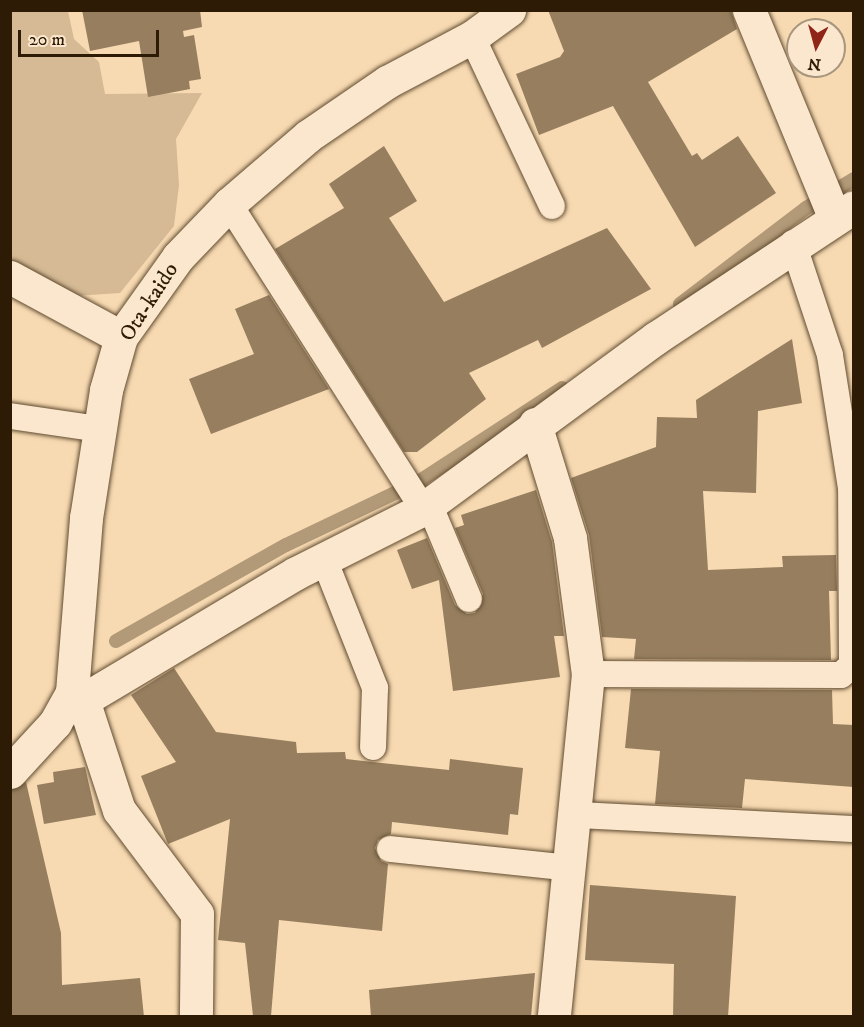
<!DOCTYPE html>
<html>
<head>
<meta charset="utf-8">
<style>
  body { margin:0 }
  #map { position:relative; width:864px; height:1027px; overflow:hidden; background:#f7dab2; font-family:"IM FELL DW Pica",serif }
  div>[style] { position:absolute }
  [style*='--x'] { left:calc(var(--x)*1px); top:calc(var(--y)*1px); width:calc(var(--w)*1px); rotate:calc(var(--a)*1deg) }
  .green>* { inset:0; background:#d5ba95 }
  .stream>* { height:14px; margin:-7px; padding:0 7px; transform-origin:7px; border-radius:7px; background:#b29977 }
  .building>* { inset:0; background:#967e5f }
  .roads { filter:drop-shadow(0 0 2px #604b30) drop-shadow(0 0 2px #604b30) }
  .lane>* { height:26px; margin:-13px; padding:0 13px; transform-origin:13px; border-radius:13px; background:#fae7cd }
  .street>* { height:33px; margin:-16.5px; padding:0 16.5px; transform-origin:16.5px; border-radius:16.5px; background:#fae7cd }
  .secondary>* { height:33px; margin:-16.5px; padding:0 16.5px; transform-origin:16.5px; border-radius:16.5px; background:#fae7cd }
  span { translate:-50% -50%; white-space:nowrap; text-align:center; line-height:1.15; -webkit-text-stroke:4.5px #fae7cd; paint-order:stroke }
  .street-label { font-size:22px; color:#2d1b05 }
  .frame { position:absolute; inset:0; border:12px solid #2d1b05; pointer-events:none }
  .north { position:absolute; left:786px; top:18px; width:60px; height:60px; box-sizing:border-box; background:#fae7cd; border:2px solid #a8957d; border-radius:50%; rotate:186deg; font-size:16px; font-weight:700; line-height:24px; text-align:center; color:#2d1b05 }
  .north::after { content:''; display:block; margin:auto; width:21px; height:27px; background:#8f2418; clip-path:polygon(50% 0,100% 100%,50% 72%,0 100%) }
  .scale { position:absolute; left:18px; top:30px; width:141px; height:27px; box-sizing:border-box; border:3px solid #2d1b05; border-top:0; padding-left:8px; font-size:18px; line-height:21px; white-space:nowrap; color:#2d1b05; -webkit-text-stroke:4px #fae7cd; paint-order:stroke }
</style>
</head>
<body>
<div id="map">
  <div class="green">
    <i style="clip-path:polygon(10px 11px,68px 11px,74px 39px,99px 62px,105px 94px,202px 93px,176px 139px,179px 185px,174px 226px,120px 293px,74px 296px,11px 265px)"></i>
  </div>
  <div class="stream">
    <i style="--x:680;--y:304;--w:158;--a:-37.3"></i>
    <i style="--x:806;--y:208;--w:56;--a:-31.1"></i>
    <i style="--x:116;--y:641;--w:195;--a:-29.5"></i>
    <i style="--x:286;--y:545;--w:146;--a:-25.5"></i>
    <i style="--x:418;--y:482;--w:172;--a:-33.1"></i>
  </div>
  <div class="building">
    <i style="clip-path:polygon(82px 10px,200px 10px,202px 27px,183px 31px,184px 37px,194px 35px,201px 79px,189px 81px,190px 89px,148px 97px,139px 41px,90px 51px)"></i>
    <i style="clip-path:polygon(548px 10px,731px 10px,737px 29px,648px 82px,692px 156px,697px 153px,702px 160px,738px 136px,776px 193px,695px 247px,613px 106px,539px 135px,516px 74px,560px 57px,564px 51px)"></i>
    <i style="clip-path:polygon(384px 146px,417px 201px,389px 218px,444px 302px,607px 228px,651px 289px,542px 348px,538px 340px,469px 373px,486px 399px,417px 452px,404px 452px,275px 249px,344px 208px,329px 184px)"></i>
    <i style="clip-path:polygon(269px 295px,329px 389px,211px 434px,189px 379px,254px 354px,235px 309px)"></i>
    <i style="clip-path:polygon(792px 339px,802px 403px,758px 411px,756px 493px,703px 491px,708px 570px,783px 567px,782px 556px,836px 555px,837px 591px,829px 591px,831px 660px,634px 659px,636px 639px,602px 637px,589px 535px,571px 478px,656px 447px,657px 417px,697px 418px,696px 400px)"></i>
    <i style="clip-path:polygon(536px 490px,552px 542px,564px 636px,554px 636px,560px 677px,453px 691px,439px 580px,412px 589px,397px 550px,427px 538px,455px 605px,467px 614px,475px 613px,483px 594px,455px 528px,464px 525px,461px 515px)"></i>
    <i style="clip-path:polygon(174px 668px,216px 732px,296px 742px,297px 753px,345px 752px,346px 759px,372px 762px,449px 770px,450px 759px,523px 768px,518px 815px,510px 814px,508px 835px,392px 822px,391px 834px,378px 840px,375px 848px,381px 861px,388px 864px,382px 931px,279px 920px,271px 1016px,253px 1016px,245px 943px,218px 940px,230px 819px,168px 844px,141px 776px,176px 762px,131px 695px)"></i>
    <i style="clip-path:polygon(631px 689px,832px 690px,833px 724px,854px 725px,854px 787px,745px 779px,742px 808px,655px 804px,660px 751px,625px 748px)"></i>
    <i style="clip-path:polygon(85px 767px,96px 815px,44px 824px,37px 785px,54px 782px,53px 772px)"></i>
    <i style="clip-path:polygon(26px 782px,61px 933px,62px 985px,140px 978px,144px 1017px,10px 1017px,10px 790px)"></i>
    <i style="clip-path:polygon(590px 885px,736px 896px,728px 1017px,673px 1017px,674px 964px,585px 960px)"></i>
    <i style="clip-path:polygon(535px 973px,531px 1017px,371px 1017px,369px 990px)"></i>
  </div>
  <div class="roads">
    <div class="lane">
      <i style="--x:472;--y:37;--w:187;--a:64.7"></i>
      <i style="--x:229;--y:204;--w:361;--a:57.5"></i>
      <i style="--x:10;--y:416;--w:90;--a:8.3"></i>
      <i style="--x:429;--y:504;--w:103;--a:67.2"></i>
      <i style="--x:324;--y:559;--w:139;--a:68.4"></i>
      <i style="--x:375;--y:688;--w:59;--a:91.9"></i>
      <i style="--x:588;--y:674;--w:253;--a:0.2"></i>
      <i style="--x:841;--y:675;--w:15;--a:-42"></i>
      <i style="--x:852;--y:665;--w:177;--a:-90.3"></i>
      <i style="--x:851;--y:488;--w:135;--a:-99"></i>
      <i style="--x:830;--y:355;--w:118;--a:-108.3"></i>
      <i style="--x:577;--y:815;--w:277;--a:2.9"></i>
      <i style="--x:390;--y:849;--w:182;--a:6"></i>
    </div>
    <div class="street">
      <i style="--x:749;--y:10;--w:226;--a:67.6"></i>
      <i style="--x:10;--y:277;--w:126;--a:28.4"></i>
      <i style="--x:535;--y:424;--w:119;--a:72.9"></i>
      <i style="--x:570;--y:538;--w:137;--a:82.5"></i>
      <i style="--x:588;--y:674;--w:344;--a:95.7"></i>
      <i style="--x:72;--y:692;--w:14;--a:36"></i>
      <i style="--x:83;--y:700;--w:248;--a:-30.8"></i>
      <i style="--x:296;--y:573;--w:142;--a:-26.7"></i>
      <i style="--x:423;--y:509;--w:289;--a:-36.3"></i>
      <i style="--x:656;--y:338;--w:237;--a:-33.5"></i>
      <i style="--x:83;--y:700;--w:116;--a:71.9"></i>
      <i style="--x:119;--y:810;--w:130;--a:53.1"></i>
      <i style="--x:197;--y:914;--w:102;--a:90.6"></i>
    </div>
    <div class="secondary">
      <i style="--x:10;--y:772;--w:67;--a:-47.4"></i>
      <i style="--x:55;--y:723;--w:35;--a:-61"></i>
      <i style="--x:72;--y:692;--w:175;--a:-85.4"></i>
      <i style="--x:86;--y:518;--w:130;--a:-81.1"></i>
      <i style="--x:106;--y:390;--w:55;--a:-74.2"></i>
      <i style="--x:121;--y:337;--w:98;--a:-54.5"></i>
      <i style="--x:178;--y:257;--w:74;--a:-46.1"></i>
      <i style="--x:229;--y:204;--w:104;--a:-40.7"></i>
      <i style="--x:308;--y:136;--w:96;--a:-34.4"></i>
      <i style="--x:387;--y:82;--w:96;--a:-27.9"></i>
      <i style="--x:472;--y:37;--w:46;--a:-36.1"></i>
    </div>
  </div>
  <div class="street-label">
    <span style="left:149px;top:302px;rotate:-57deg">Ota-kaido</span>
  </div>
  <div class="frame"></div>
  <div class="north">N</div>
  <div class="scale">20 m</div>
</div>
</body>
</html>
